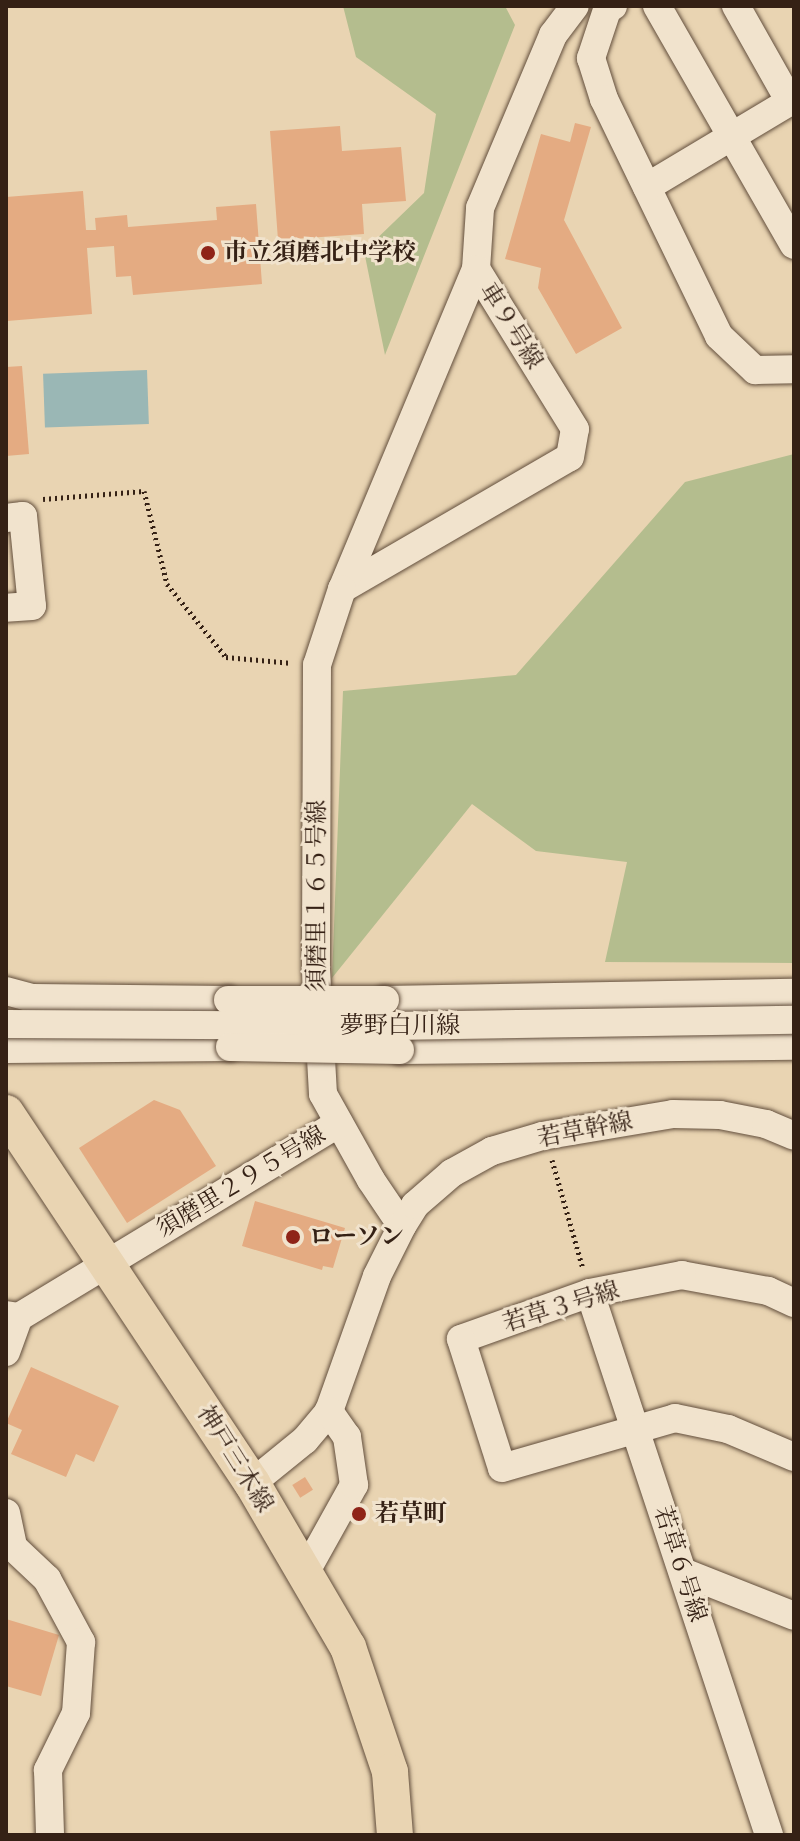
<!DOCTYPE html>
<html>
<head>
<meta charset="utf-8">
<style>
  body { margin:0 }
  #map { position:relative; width:800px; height:1841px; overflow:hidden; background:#e9d4b2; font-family:"IM FELL Double Pica","Noto Serif JP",serif }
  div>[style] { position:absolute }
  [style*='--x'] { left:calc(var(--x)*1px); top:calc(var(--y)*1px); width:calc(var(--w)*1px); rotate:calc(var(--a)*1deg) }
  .green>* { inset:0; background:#b4bd8e }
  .water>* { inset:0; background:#9ab7b5; transform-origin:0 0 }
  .building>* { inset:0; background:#e4ab82; transform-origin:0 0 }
  .path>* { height:5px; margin-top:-2.5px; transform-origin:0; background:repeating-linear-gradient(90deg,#352115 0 2px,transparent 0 6px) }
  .roads { filter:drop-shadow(0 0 2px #624e3c) drop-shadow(0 0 2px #624e3c) }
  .minor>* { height:28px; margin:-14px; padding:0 14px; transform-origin:14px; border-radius:14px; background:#f1e3cd }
  .major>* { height:36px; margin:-18px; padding:0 18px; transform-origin:18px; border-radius:18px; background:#e9d4b2 }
  .bridges { filter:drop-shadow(0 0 2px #624e3c) drop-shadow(0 0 2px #624e3c) }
  .minor-bridge>* { height:28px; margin:-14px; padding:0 14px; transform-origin:14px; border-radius:14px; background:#f1e3cd }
  .dots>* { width:22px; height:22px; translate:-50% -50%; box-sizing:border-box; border:4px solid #f1e3cd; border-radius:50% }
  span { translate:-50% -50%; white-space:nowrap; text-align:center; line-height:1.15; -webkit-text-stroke:6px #f1e3cd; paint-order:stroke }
  .poi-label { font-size:24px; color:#352115; font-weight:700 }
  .left { translate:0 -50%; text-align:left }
  .street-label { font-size:24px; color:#352115 }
  .frame { position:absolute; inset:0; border:8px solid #352115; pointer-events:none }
</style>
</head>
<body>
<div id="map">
  <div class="green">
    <i style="clip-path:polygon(343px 6px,505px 6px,515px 25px,385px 355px,364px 251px,424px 193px,436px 114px,356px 57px)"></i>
    <i style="clip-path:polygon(794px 454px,794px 963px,605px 962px,627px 862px,536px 851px,472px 804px,332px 978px,343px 691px,516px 675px,685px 482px)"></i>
  </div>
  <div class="water">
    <i style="left:147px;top:370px;width:54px;height:104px;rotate:88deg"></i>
  </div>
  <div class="building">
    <i style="clip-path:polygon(575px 123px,591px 127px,564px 220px,622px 328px,576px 354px,538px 288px,541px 268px,505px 259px,541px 134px,570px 142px)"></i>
    <i style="clip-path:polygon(340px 126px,342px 151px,401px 147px,406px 201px,362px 204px,364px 234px,278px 240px,270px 131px)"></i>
    <i style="clip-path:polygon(83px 191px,86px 230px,96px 230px,95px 218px,127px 215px,128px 227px,217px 220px,216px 207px,256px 204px,262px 284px,133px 295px,131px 276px,116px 277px,114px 246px,87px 248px,92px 314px,7px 321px,6px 197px)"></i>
    <i style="clip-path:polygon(22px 366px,29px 454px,6px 456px,6px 367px)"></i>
    <i style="clip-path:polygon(154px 1100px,180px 1110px,216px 1166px,127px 1223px,79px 1148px)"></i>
    <i style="clip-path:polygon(255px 1201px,345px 1228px,333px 1268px,323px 1266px,322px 1270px,242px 1246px)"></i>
    <i style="clip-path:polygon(31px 1367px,119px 1406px,94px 1462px,76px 1454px,66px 1477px,11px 1454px,22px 1430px,6px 1423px)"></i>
    <i style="left:305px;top:1477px;width:15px;height:15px;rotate:58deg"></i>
    <i style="clip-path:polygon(6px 1619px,59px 1635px,41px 1696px,6px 1686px)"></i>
  </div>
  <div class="path">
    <i style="--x:43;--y:499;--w:101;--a:-4.5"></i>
    <i style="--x:144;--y:491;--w:96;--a:76.1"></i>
    <i style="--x:167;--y:584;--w:94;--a:51.1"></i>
    <i style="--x:226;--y:657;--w:66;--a:5.2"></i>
    <i style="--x:552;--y:1160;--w:113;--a:74.1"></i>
  </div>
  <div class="roads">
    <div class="minor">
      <i style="--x:613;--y:6;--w:7;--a:146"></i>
      <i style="--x:607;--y:10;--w:51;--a:108.4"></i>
      <i style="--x:591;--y:58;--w:43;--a:72.4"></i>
      <i style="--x:604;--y:99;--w:263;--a:64.1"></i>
      <i style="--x:719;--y:336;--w:50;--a:43.4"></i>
      <i style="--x:755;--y:370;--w:39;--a:-1"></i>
      <i style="--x:657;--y:6;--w:275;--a:60.2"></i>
      <i style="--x:736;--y:6;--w:110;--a:60.6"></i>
      <i style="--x:647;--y:187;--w:171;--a:-30.9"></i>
      <i style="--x:476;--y:269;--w:61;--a:-86.2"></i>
      <i style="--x:480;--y:208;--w:188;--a:-67.1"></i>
      <i style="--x:553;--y:35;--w:36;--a:-53"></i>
      <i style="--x:6;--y:518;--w:17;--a:-7"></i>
      <i style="--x:23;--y:516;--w:90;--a:84.3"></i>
      <i style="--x:32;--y:606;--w:26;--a:176"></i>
      <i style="--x:342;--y:589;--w:263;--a:-30.1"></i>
      <i style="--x:570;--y:457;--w:28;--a:-80"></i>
      <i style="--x:575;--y:429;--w:188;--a:-121.7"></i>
      <i style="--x:476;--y:269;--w:347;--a:112.7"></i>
      <i style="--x:342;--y:589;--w:80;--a:108.2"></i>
      <i style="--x:317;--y:665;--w:304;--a:90.2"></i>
      <i style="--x:316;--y:969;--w:125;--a:86.8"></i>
      <i style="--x:323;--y:1094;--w:98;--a:60.8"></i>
      <i style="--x:371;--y:1180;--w:55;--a:56"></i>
      <i style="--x:6;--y:991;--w:27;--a:15"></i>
      <i style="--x:32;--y:998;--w:196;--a:0.6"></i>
      <i style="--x:385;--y:1000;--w:409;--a:-1"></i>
      <i style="--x:6;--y:1049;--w:224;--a:-0.5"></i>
      <i style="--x:400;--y:1050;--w:394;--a:-0.6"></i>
      <i style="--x:590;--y:1293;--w:571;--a:71.72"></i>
      <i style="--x:794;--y:1303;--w:29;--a:-155"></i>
      <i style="--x:768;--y:1291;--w:87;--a:-169.5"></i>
      <i style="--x:682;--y:1275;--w:94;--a:168.9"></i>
      <i style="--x:590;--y:1293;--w:137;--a:160.4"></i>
      <i style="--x:461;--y:1339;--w:135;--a:72.4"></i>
      <i style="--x:502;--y:1468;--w:180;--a:-16.1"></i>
      <i style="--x:675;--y:1418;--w:54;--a:11.7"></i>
      <i style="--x:728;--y:1429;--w:72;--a:23"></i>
      <i style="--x:6;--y:1315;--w:13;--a:9"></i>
      <i style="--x:19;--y:1317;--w:374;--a:-31.2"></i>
      <i style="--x:6;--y:1352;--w:37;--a:-70"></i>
      <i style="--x:252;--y:1483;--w:68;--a:-39.1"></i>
      <i style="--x:305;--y:1440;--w:38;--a:-50"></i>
      <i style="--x:329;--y:1411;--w:143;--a:-70.4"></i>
      <i style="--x:377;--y:1276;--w:56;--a:-63.4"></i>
      <i style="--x:402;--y:1226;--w:25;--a:-58"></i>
      <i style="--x:415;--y:1205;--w:49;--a:-40.9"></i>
      <i style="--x:452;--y:1173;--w:46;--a:-28.8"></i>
      <i style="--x:492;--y:1151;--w:52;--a:-16.7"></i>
      <i style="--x:542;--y:1136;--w:133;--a:-9.5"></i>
      <i style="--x:673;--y:1114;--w:47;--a:1.2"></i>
      <i style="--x:720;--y:1115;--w:47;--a:11.1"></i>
      <i style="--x:766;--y:1124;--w:30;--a:23"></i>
      <i style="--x:6;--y:1513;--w:35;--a:78"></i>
      <i style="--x:13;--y:1547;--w:47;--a:43.3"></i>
      <i style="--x:47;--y:1579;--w:72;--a:61.6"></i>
      <i style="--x:81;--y:1642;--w:71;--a:94"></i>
      <i style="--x:76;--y:1713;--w:64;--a:116.2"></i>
      <i style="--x:48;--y:1770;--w:65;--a:88.2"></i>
      <i style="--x:683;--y:1572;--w:119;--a:21.6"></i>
      <i style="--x:305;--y:1573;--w:101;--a:-60.9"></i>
      <i style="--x:354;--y:1485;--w:49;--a:-98.3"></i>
      <i style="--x:347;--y:1437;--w:32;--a:-125"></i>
    </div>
    <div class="major">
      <i style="--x:6;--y:1113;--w:444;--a:56.4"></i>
      <i style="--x:252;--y:1483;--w:190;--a:59.7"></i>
      <i style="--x:348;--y:1647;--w:132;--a:71.4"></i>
      <i style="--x:390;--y:1772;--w:63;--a:85.5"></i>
    </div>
  </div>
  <div class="bridges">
    <div class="minor-bridge">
      <i style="--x:228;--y:1000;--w:157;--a:0"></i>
      <i style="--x:6;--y:1024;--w:385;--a:0.3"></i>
      <i style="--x:391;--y:1026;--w:403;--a:-0.9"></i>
      <i style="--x:230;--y:1047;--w:170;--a:1"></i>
    </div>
  </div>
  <div class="dots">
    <i style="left:208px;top:253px;background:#8f2418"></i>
    <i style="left:293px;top:1237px;background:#8f2418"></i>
    <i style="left:359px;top:1514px;background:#8f2418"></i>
  </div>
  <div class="poi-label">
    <span class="left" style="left:224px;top:253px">市立須磨北中学校</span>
    <span class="left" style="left:309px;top:1237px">ローソン</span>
    <span class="left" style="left:375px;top:1514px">若草町</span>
  </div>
  <div class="street-label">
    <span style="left:511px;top:326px;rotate:58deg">車９号線</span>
    <span style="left:317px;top:896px;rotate:-90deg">須磨里１６５号線</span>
    <span style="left:400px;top:1026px">夢野白川線</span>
    <span style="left:585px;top:1130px;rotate:-11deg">若草幹線</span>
    <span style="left:241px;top:1182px;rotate:-31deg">須磨里２９５号線</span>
    <span style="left:561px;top:1307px;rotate:-17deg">若草３号線</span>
    <span style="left:235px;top:1459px;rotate:58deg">神戸三木線</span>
    <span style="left:680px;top:1564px;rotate:72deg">若草６号線</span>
  </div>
  <div class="frame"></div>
</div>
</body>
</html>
